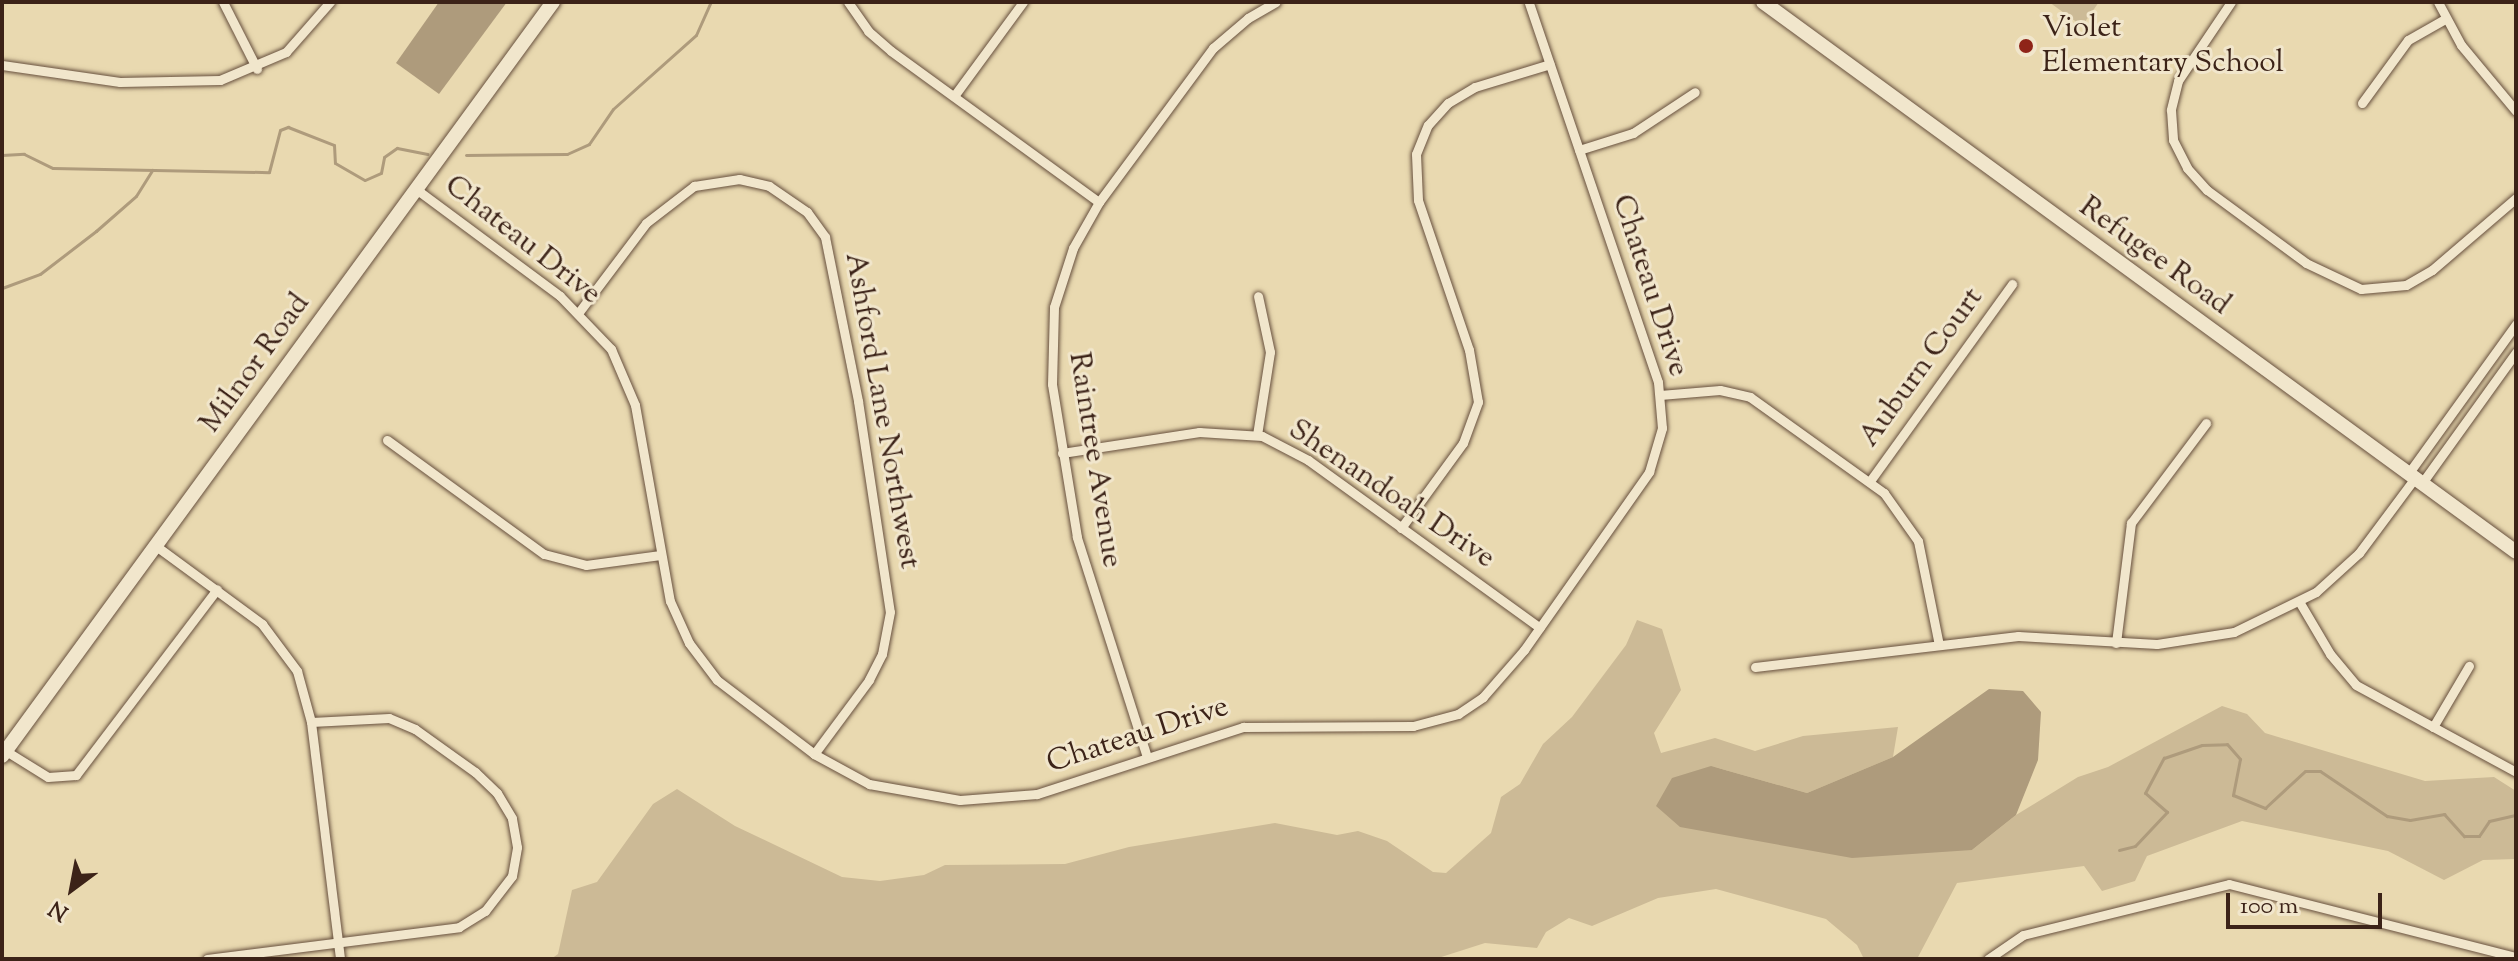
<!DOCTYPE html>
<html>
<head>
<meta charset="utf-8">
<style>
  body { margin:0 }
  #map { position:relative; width:2518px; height:961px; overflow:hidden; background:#e9d9b0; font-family:"Sorts Mill Goudy",serif }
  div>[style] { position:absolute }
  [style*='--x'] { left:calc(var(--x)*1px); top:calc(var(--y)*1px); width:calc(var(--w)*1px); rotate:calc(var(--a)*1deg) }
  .green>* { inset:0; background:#ccba96 }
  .water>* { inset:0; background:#ae9b7c }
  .stream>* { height:3px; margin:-1.5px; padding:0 1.5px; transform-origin:1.5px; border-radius:1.5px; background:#ae9b7c }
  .roads { filter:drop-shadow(0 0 2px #67503e) drop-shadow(0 0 2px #67503e) }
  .street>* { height:9px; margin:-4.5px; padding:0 4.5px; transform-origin:4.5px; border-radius:4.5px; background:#f1e6cc }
  .secondary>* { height:14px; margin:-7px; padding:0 7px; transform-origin:7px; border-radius:7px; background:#f1e6cc }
  .dots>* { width:22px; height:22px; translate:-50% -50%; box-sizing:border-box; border:4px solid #f1e6cc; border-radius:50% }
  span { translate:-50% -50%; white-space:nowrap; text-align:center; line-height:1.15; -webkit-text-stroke:6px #f1e6cc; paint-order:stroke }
  .poi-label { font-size:30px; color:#3c2318 }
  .left { translate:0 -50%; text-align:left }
  .street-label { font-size:30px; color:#3c2318 }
  .frame { position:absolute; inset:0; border:4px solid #3c2318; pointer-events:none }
  .north { position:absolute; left:32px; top:849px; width:80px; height:80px; -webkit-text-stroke:6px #f1e6cc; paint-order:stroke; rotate:212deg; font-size:22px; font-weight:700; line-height:32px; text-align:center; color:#3c2318 }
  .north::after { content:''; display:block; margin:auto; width:28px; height:36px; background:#3c2318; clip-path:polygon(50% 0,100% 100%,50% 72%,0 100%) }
  .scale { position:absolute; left:2226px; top:893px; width:156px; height:36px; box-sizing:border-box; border:4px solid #3c2318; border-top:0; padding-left:10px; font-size:24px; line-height:28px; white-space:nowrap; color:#3c2318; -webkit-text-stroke:6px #f1e6cc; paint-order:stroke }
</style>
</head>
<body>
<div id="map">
  <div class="green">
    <i style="clip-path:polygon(2049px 2px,2099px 2px,2082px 26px)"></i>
    <i style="clip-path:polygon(1637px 620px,1662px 629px,1681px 690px,1654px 733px,1661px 753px,1715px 738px,1755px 751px,1803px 736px,1898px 727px,1893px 757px,1807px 793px,1711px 766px,1972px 850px,2016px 815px,2078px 777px,2108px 767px,2222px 706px,2247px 714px,2265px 733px,2425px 781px,2494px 777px,2516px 791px,2516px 859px,2483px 860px,2444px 880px,2388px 851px,2242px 821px,2147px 856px,2135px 881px,2102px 891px,2084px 866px,1957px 883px,1917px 959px,1864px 959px,1857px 945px,1826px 919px,1716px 889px,1658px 898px,1592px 926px,1569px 918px,1546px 932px,1537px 948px,1485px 943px,1435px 959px,551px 959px,558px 954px,572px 890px,597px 882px,653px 804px,677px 789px,735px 826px,842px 877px,880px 881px,924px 875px,945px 865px,1065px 864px,1129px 847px,1275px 823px,1337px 835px,1358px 831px,1387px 841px,1433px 872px,1446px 873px,1491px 833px,1501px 797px,1520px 784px,1543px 744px,1572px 717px,1626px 645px)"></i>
  </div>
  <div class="water">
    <i style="clip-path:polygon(439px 2px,507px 2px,439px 94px,396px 63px)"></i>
    <i style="clip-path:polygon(1989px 689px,2023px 691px,2041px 712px,2038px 760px,2016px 815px,1972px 850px,1852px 858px,1680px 827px,1656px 806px,1672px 778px,1711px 766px,1807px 793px,1893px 757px)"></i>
  </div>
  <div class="stream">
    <i style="--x:2;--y:155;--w:22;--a:-3"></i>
    <i style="--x:24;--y:154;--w:32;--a:26"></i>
    <i style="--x:53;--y:168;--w:216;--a:1.1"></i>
    <i style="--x:269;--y:172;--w:43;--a:-75.3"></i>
    <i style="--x:280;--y:130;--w:9;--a:-21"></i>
    <i style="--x:288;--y:127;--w:49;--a:21.4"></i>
    <i style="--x:334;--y:145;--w:18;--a:87"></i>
    <i style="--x:335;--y:163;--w:34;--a:30"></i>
    <i style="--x:365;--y:180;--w:17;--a:-24"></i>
    <i style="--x:381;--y:173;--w:16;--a:-79"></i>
    <i style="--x:384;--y:157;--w:16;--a:-35"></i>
    <i style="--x:397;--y:148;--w:31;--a:11"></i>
    <i style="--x:466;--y:155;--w:101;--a:-0.6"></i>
    <i style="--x:567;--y:154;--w:24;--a:-24"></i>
    <i style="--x:589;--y:144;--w:42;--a:-55.6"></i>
    <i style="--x:613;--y:109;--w:111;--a:-41.7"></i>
    <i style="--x:696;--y:35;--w:36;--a:-66"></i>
    <i style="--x:2;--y:288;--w:40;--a:-20.2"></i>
    <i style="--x:40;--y:274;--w:71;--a:-37.5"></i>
    <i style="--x:96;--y:231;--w:53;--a:-41.2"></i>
    <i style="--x:136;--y:196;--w:31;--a:-58"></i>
    <i style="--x:2119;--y:850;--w:16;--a:-14"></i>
    <i style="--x:2135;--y:846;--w:47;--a:-46.7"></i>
    <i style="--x:2167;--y:812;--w:29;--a:-139"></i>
    <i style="--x:2145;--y:793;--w:40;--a:-62"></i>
    <i style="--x:2164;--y:758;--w:40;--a:-18.9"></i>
    <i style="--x:2202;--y:745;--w:25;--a:-2"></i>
    <i style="--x:2227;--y:744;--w:20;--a:49"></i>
    <i style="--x:2240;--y:759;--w:37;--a:101"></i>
    <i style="--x:2233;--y:795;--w:35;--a:22"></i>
    <i style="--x:2265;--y:808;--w:54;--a:-42.8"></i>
    <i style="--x:2305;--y:771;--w:15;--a:0"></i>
    <i style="--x:2320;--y:771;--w:81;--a:33.9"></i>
    <i style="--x:2387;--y:816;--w:23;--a:10"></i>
    <i style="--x:2410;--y:820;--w:35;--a:-10"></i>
    <i style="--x:2444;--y:814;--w:30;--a:48"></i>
    <i style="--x:2464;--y:836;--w:15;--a:0"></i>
    <i style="--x:2479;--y:836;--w:18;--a:-56"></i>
    <i style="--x:2489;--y:821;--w:28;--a:-13"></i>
  </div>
  <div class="roads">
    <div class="street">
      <i style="--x:223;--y:2;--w:75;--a:63.1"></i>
      <i style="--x:848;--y:2;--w:35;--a:55"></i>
      <i style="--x:868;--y:31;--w:30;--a:41"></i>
      <i style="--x:891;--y:51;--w:257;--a:36"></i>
      <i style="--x:2231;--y:2;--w:95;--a:123.9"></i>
      <i style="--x:2178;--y:81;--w:30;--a:104"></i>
      <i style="--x:2171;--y:110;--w:30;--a:86"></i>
      <i style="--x:2173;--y:140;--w:31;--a:63"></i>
      <i style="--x:2187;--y:168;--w:30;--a:48"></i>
      <i style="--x:2207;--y:190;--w:123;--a:36.4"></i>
      <i style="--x:2306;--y:263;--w:61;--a:25.3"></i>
      <i style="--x:2361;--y:289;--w:45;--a:-5.1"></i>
      <i style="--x:2406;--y:285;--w:30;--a:-30"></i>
      <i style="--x:2432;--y:270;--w:111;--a:-40.6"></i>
      <i style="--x:2438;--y:2;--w:49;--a:61.9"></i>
      <i style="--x:2461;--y:45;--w:86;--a:50.2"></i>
      <i style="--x:2;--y:65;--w:119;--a:8.2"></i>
      <i style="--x:120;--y:82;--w:100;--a:-1.1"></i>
      <i style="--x:220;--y:80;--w:72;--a:-23"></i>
      <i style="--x:286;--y:52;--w:67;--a:-48.7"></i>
      <i style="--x:954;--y:96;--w:117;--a:-53.7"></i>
      <i style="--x:2362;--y:103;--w:78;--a:-53.9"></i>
      <i style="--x:2408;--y:40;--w:43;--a:-29.6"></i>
      <i style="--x:1579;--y:150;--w:57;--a:-17.5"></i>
      <i style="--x:1633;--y:133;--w:74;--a:-33.5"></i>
      <i style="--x:416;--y:189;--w:179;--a:36.6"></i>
      <i style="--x:560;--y:296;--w:74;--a:46.1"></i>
      <i style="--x:611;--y:349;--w:61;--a:66.8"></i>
      <i style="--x:635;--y:405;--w:199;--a:79.9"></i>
      <i style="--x:670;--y:601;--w:46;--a:65.7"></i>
      <i style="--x:689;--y:643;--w:46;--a:52.9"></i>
      <i style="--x:717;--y:680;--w:122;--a:37.3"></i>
      <i style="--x:814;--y:754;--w:63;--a:28.6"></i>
      <i style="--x:869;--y:784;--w:92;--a:10"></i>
      <i style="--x:960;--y:800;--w:77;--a:-4.5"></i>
      <i style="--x:1037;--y:794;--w:217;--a:-18"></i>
      <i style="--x:1243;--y:727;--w:170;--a:-0.3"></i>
      <i style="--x:1413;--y:726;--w:47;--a:-14.9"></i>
      <i style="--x:1458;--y:714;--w:30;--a:-34"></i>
      <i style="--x:1483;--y:697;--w:62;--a:-48.9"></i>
      <i style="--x:1524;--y:650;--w:218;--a:-54.9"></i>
      <i style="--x:1649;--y:472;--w:46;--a:-73.5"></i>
      <i style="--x:1662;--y:428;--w:46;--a:-95"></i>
      <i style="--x:1658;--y:382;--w:401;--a:-108.8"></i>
      <i style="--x:579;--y:312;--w:111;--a:-53"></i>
      <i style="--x:646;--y:223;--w:61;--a:-37.6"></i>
      <i style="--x:694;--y:186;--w:46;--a:-8.8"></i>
      <i style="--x:739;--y:179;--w:31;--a:13"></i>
      <i style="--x:769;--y:186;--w:46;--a:34.4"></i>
      <i style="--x:807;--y:212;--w:31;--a:54"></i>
      <i style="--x:825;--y:237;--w:167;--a:78.6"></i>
      <i style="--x:858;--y:401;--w:213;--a:81.4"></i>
      <i style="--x:890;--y:612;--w:43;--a:100.8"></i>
      <i style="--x:882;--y:654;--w:29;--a:117"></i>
      <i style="--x:869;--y:680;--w:92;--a:126.6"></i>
      <i style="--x:1660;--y:395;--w:60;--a:-4.8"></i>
      <i style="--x:1720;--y:390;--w:31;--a:13"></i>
      <i style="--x:1750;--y:397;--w:165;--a:35.6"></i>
      <i style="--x:1884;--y:493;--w:59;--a:54.7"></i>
      <i style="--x:1918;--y:541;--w:106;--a:78.6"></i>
      <i style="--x:1257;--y:435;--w:84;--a:-81.1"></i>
      <i style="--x:1270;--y:352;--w:57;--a:-102.1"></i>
      <i style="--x:387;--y:440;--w:194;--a:36"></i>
      <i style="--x:544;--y:554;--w:43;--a:14.7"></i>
      <i style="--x:586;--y:565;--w:75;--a:-7.7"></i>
      <i style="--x:1062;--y:453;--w:139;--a:-8.7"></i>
      <i style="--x:1199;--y:432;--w:63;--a:3.6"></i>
      <i style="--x:1262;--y:436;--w:52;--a:27.6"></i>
      <i style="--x:1308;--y:460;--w:286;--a:35.9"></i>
      <i style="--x:2408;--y:474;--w:185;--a:-54.2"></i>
      <i style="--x:1870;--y:481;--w:243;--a:-54.2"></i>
      <i style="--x:2422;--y:483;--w:161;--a:-54.3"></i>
      <i style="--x:1401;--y:528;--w:105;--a:-53.9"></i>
      <i style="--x:1463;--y:443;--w:44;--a:-69.9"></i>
      <i style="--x:1478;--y:402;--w:53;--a:-99.8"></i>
      <i style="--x:1469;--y:350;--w:158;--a:-108.8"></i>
      <i style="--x:1418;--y:200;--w:46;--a:-92.5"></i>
      <i style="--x:1416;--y:154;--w:31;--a:-68"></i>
      <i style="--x:1428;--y:125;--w:30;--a:-48"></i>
      <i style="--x:1448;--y:103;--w:31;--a:-31"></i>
      <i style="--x:1475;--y:87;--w:78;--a:-17"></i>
      <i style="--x:156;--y:546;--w:132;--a:36.3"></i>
      <i style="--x:262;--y:624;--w:59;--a:53.3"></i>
      <i style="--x:297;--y:671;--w:53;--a:74.6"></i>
      <i style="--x:311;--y:722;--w:239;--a:83"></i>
      <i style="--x:2300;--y:603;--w:59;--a:59.5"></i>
      <i style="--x:2330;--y:654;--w:40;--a:50"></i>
      <i style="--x:2356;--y:685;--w:182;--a:28.5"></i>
      <i style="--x:2116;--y:643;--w:121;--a:-82.9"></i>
      <i style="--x:2131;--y:523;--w:125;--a:-53.1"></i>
      <i style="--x:1755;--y:667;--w:265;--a:-6.7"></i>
      <i style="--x:2018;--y:636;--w:139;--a:3.3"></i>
      <i style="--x:2157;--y:644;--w:78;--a:-8.9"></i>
      <i style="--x:2234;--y:632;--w:91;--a:-26"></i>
      <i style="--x:2316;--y:592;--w:58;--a:-42.2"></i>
      <i style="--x:2359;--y:553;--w:94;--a:-53.3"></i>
      <i style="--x:2433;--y:727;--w:71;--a:-59.5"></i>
      <i style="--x:6;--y:751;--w:49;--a:31.8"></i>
      <i style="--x:48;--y:777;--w:28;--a:-4"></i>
      <i style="--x:76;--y:775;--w:233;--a:-52.8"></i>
      <i style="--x:1147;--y:757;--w:231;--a:-107.7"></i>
      <i style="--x:1077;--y:537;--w:155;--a:-99.3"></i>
      <i style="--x:1052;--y:384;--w:77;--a:-88.5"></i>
      <i style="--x:1054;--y:307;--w:62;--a:-72.1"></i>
      <i style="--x:1073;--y:248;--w:53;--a:-60.5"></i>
      <i style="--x:1099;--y:202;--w:192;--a:-53.5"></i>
      <i style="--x:1213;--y:48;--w:46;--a:-40.6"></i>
      <i style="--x:1248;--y:18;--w:32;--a:-30"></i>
      <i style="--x:207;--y:959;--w:254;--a:-7.2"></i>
      <i style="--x:459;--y:927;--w:31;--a:-32"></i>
      <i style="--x:485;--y:911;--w:44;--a:-52.4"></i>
      <i style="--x:512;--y:876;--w:29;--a:-80"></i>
      <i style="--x:517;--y:847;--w:29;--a:-100"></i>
      <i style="--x:512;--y:818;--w:29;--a:-121"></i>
      <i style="--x:497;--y:793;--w:30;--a:-136"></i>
      <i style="--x:475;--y:772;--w:74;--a:-144.4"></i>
      <i style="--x:415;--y:729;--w:28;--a:-157"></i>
      <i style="--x:389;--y:718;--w:78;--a:177.1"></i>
      <i style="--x:1988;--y:959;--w:42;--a:-34.4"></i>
      <i style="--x:2023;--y:935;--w:212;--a:-13.9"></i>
      <i style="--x:2229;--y:884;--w:296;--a:14.3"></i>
    </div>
    <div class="secondary">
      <i style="--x:1763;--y:2;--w:932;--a:36.14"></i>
      <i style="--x:2;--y:756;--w:934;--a:-53.84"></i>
    </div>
  </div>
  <div class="dots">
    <i style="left:2026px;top:46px;background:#8f2418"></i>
  </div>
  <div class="poi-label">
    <span class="left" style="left:2042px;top:46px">Violet<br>Elementary School</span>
  </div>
  <div class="street-label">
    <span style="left:522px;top:241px;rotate:38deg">Chateau Drive</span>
    <span style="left:2154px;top:257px;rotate:36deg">Refugee Road</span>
    <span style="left:1649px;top:286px;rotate:72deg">Chateau Drive</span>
    <span style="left:256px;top:364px;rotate:-54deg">Milnor Road</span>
    <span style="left:1922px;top:368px;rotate:-54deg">Auburn Court</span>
    <span style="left:881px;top:411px;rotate:80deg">Ashford Lane Northwest</span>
    <span style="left:1094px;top:460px;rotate:81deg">Raintree Avenue</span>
    <span style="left:1391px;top:495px;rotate:34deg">Shenandoah Drive</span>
    <span style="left:1138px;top:736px;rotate:-18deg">Chateau Drive</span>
  </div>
  <div class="frame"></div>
  <div class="north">N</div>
  <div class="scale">100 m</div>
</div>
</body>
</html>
